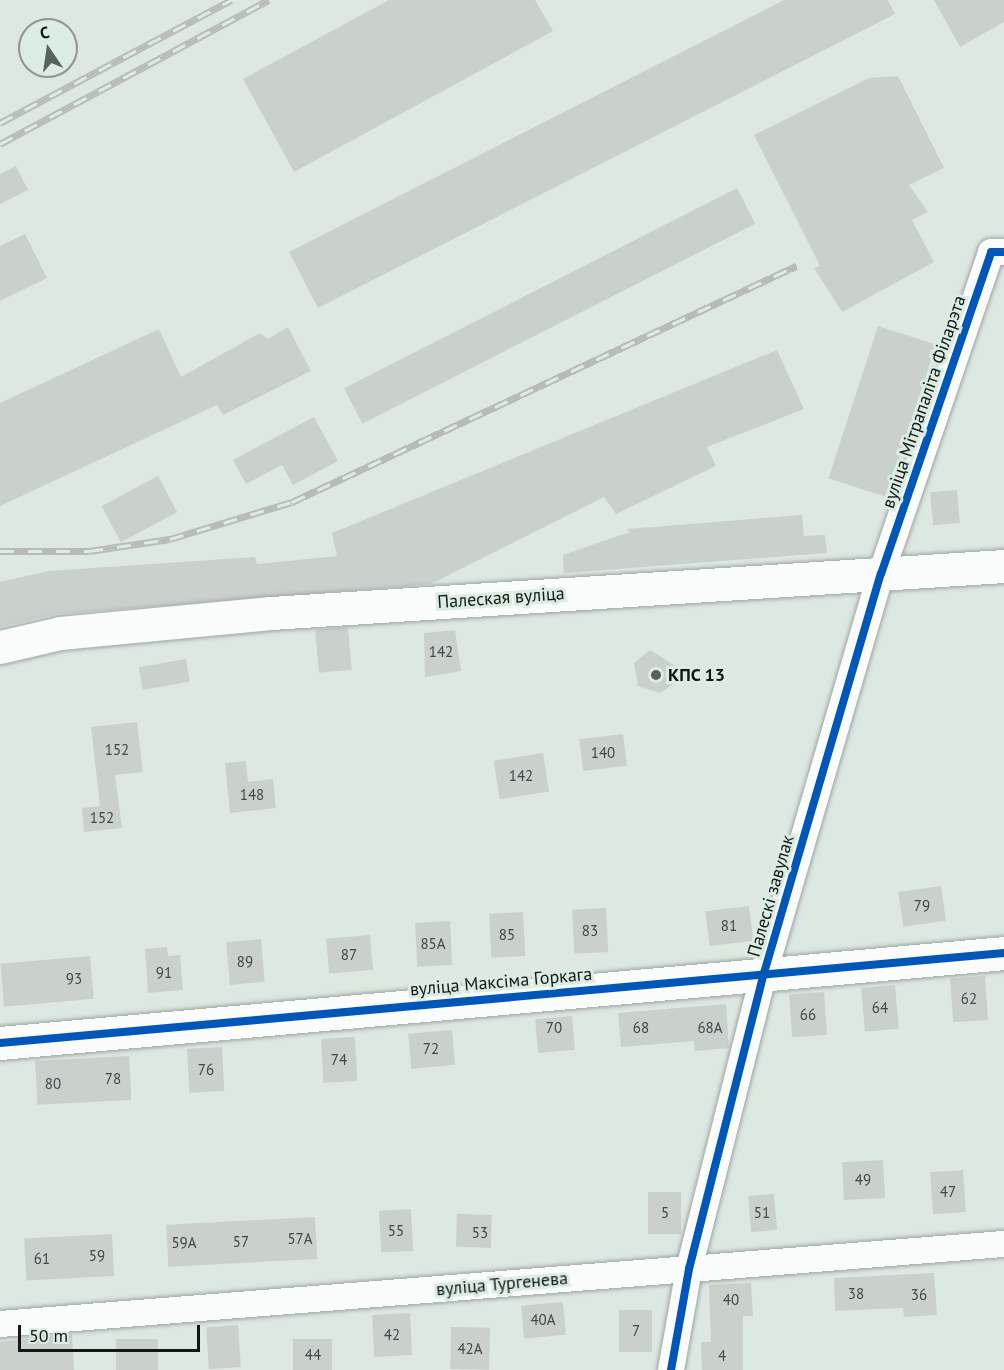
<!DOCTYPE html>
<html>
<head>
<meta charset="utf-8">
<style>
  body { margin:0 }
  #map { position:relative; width:1004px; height:1370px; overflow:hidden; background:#dee8e3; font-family:"PT Sans",sans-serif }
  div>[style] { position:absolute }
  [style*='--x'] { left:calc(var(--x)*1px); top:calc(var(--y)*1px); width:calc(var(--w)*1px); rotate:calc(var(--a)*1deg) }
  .building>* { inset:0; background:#cad1cd; transform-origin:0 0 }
  .roads { filter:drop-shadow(0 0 2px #9ea5a2) drop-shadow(0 0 2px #9ea5a2) }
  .street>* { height:26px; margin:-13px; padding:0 13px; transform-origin:13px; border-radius:13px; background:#fafcfb }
  .secondary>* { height:33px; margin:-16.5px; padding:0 16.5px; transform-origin:16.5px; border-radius:16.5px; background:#fafcfb }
  .rail>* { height:7px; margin-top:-3.5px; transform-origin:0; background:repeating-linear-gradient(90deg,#daece3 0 14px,#b9bbb9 0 28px); box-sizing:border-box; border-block:2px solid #b9bbb9 }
  .cycleway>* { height:8px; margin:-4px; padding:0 4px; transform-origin:4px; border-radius:4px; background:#0057b8 }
  .dots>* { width:16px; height:16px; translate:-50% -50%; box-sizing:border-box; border:3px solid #daece3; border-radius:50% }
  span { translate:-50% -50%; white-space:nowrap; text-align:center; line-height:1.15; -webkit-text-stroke:6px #daece3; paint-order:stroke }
  .number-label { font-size:15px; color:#414744 }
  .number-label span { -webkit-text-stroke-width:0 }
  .street-label { font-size:18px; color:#121815 }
  .poi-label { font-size:18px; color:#121815; font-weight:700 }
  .left { translate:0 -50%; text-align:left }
  .north { position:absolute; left:18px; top:18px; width:60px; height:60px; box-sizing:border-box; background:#daece3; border:2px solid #8a9791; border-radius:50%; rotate:347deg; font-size:16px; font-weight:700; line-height:24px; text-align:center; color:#121815 }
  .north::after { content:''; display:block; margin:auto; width:21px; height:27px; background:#59615d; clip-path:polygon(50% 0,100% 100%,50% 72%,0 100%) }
  .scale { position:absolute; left:18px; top:1325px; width:182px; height:27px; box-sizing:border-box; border:3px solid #121815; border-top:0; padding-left:8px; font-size:18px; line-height:21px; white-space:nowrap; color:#121815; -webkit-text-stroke:4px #daece3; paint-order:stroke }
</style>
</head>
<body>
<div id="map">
  <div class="building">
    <i style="clip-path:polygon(389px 0,535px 0,553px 31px,294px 172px,243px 79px)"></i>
    <i style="clip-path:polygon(784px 0,888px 0,895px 14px,318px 308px,289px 252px)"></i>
    <i style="clip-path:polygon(934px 0,1004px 0,1004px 22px,960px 47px)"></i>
    <i style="clip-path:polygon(898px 76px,944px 168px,909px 185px,928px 212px,912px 220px,934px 262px,842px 312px,814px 268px,820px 266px,754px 135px,869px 78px)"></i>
    <i style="clip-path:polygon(16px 166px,28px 190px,0 204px,0 174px)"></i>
    <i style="left:737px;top:188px;width:40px;height:441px;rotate:63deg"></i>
    <i style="clip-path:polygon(25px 234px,47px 278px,0 301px,0 246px)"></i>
    <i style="left:878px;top:326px;width:61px;height:160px;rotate:18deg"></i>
    <i style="clip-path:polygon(288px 327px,311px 371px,223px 415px,217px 405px,0 506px,0 403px,159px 329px,181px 377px,260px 333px,268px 339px)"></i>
    <i style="clip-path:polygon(777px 350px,804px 409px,707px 447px,716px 466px,616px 514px,604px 497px,431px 584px,58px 614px,0 627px,0 582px,49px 571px,255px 557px,257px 564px,337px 556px,332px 533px)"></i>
    <i style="clip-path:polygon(314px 417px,338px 461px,293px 485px,282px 465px,246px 484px,233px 460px)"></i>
    <i style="left:158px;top:476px;width:41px;height:64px;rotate:62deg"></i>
    <i style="left:957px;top:490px;width:33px;height:27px;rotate:85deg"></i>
    <i style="clip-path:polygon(802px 515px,804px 536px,825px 535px,827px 553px,564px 573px,563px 555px,630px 532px,627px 529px)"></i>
    <i style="left:348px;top:627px;width:43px;height:33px;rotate:85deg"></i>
    <i style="clip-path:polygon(455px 630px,461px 671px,425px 677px,424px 633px)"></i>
    <i style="clip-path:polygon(650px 650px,677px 667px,675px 683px,660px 693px,638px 686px,634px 663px)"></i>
    <i style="left:186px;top:659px;width:23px;height:48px;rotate:80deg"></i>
    <i style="clip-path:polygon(137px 722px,143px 772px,115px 775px,122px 828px,84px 832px,82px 808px,100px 806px,91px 727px)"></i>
    <i style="left:623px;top:734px;width:32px;height:44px;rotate:83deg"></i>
    <i style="left:543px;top:753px;width:39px;height:50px;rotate:81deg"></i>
    <i style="clip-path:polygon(246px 761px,248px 782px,273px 779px,276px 808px,230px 813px,225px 763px)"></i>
    <i style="left:941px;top:886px;width:35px;height:43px;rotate:82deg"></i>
    <i style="left:749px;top:906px;width:35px;height:44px;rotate:83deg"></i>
    <i style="left:606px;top:908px;width:44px;height:34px;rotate:87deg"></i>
    <i style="left:523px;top:912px;width:44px;height:34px;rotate:87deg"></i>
    <i style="left:450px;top:921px;width:44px;height:35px;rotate:87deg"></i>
    <i style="left:370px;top:935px;width:35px;height:44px;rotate:85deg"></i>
    <i style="left:261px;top:939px;width:43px;height:35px;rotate:85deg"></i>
    <i style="clip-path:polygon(167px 947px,168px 956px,180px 955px,183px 990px,148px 993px,145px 949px)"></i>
    <i style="left:90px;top:956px;width:43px;height:90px;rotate:85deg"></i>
    <i style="left:985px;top:976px;width:44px;height:35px;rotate:86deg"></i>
    <i style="left:895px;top:985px;width:44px;height:34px;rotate:85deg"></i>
    <i style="left:824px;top:992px;width:43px;height:35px;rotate:86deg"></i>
    <i style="clip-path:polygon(726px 1004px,729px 1048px,695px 1051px,694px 1041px,621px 1047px,618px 1013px)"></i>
    <i style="left:572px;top:1016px;width:34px;height:37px;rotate:85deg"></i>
    <i style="left:452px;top:1030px;width:35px;height:44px;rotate:85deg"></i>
    <i style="left:355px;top:1037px;width:44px;height:34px;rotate:87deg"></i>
    <i style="left:222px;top:1047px;width:44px;height:35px;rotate:87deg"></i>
    <i style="left:129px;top:1056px;width:44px;height:94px;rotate:87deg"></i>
    <i style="left:883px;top:1160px;width:38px;height:41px;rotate:87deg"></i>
    <i style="left:963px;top:1170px;width:42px;height:33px;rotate:86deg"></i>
    <i style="left:681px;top:1192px;width:42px;height:33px;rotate:90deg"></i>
    <i style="left:774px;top:1194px;width:36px;height:26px;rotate:85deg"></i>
    <i style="left:411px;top:1209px;width:42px;height:32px;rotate:87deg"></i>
    <i style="left:492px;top:1215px;width:33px;height:35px;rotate:92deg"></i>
    <i style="left:315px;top:1217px;width:42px;height:149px;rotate:87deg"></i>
    <i style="left:112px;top:1234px;width:42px;height:88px;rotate:87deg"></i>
    <i style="clip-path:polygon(934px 1273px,937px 1315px,904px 1317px,903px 1308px,835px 1311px,834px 1278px)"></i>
    <i style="clip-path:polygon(751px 1283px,753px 1316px,743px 1316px,743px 1370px,702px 1370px,701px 1342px,711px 1342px,709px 1285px)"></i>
    <i style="left:563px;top:1302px;width:33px;height:42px;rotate:85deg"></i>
    <i style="left:652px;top:1310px;width:42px;height:33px;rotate:90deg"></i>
    <i style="left:410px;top:1313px;width:42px;height:38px;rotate:87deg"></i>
    <i style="left:238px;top:1325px;width:42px;height:32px;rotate:86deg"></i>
    <i style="left:451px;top:1327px;width:39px;height:42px;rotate:1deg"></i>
    <i style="clip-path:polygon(72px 1334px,74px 1370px,0 1370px,0 1342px)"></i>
    <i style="left:158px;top:1339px;width:31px;height:42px;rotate:90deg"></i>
    <i style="left:293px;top:1339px;width:39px;height:31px"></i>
  </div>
  <div class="roads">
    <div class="street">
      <i style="--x:0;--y:1324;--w:1007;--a:-4.56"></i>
      <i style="--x:671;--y:1370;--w:103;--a:-79.9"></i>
      <i style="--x:689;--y:1269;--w:305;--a:-75.8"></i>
      <i style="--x:764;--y:973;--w:416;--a:-73.7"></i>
      <i style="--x:881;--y:574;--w:340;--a:-71.1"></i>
      <i style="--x:991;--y:252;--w:13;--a:0"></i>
    </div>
    <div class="secondary">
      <i style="--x:0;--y:647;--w:62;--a:-13.1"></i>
      <i style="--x:60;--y:633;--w:212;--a:-5.4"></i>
      <i style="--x:271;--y:613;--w:735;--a:-3.67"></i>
      <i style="--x:0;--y:1043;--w:1008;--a:-5.12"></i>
    </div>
  </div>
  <div class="rail">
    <i style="--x:0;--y:123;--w:262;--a:-28"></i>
    <i style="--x:0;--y:144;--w:305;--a:-28.2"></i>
    <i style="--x:0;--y:551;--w:89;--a:0"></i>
    <i style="--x:89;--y:551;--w:82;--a:-8.4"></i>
    <i style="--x:170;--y:539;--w:127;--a:-16.9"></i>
    <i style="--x:292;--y:502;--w:557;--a:-25.09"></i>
  </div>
  <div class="cycleway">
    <i style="--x:0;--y:1043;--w:1008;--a:-5.12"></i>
    <i style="--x:671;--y:1370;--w:103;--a:-79.9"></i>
    <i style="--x:689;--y:1269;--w:305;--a:-75.8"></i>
    <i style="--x:764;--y:973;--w:416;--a:-73.7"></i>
    <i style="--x:881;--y:574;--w:340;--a:-71.1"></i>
    <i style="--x:991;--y:252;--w:13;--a:0"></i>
  </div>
  <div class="dots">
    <i style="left:656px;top:675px;background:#59615d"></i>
  </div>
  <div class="number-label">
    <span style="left:441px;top:652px">142</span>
    <span style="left:117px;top:750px">152</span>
    <span style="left:603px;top:753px">140</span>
    <span style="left:521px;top:776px">142</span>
    <span style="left:252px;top:795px">148</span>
    <span style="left:102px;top:818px">152</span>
    <span style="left:922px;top:906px">79</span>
    <span style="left:729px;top:926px">81</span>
    <span style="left:590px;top:931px">83</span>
    <span style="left:507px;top:935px">85</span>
    <span style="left:433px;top:944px">85А</span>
    <span style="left:349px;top:955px">87</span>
    <span style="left:245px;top:962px">89</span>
    <span style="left:164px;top:973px">91</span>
    <span style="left:74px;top:979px">93</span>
    <span style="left:969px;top:999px">62</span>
    <span style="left:880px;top:1008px">64</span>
    <span style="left:808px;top:1015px">66</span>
    <span style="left:554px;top:1028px">70</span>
    <span style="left:641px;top:1028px">68</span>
    <span style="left:710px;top:1028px">68А</span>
    <span style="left:431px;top:1049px">72</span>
    <span style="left:339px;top:1060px">74</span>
    <span style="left:206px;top:1070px">76</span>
    <span style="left:113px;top:1079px">78</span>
    <span style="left:53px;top:1084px">80</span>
    <span style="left:863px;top:1180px">49</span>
    <span style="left:948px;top:1192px">47</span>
    <span style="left:665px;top:1213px">5</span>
    <span style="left:762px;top:1213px">51</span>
    <span style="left:396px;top:1231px">55</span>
    <span style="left:480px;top:1233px">53</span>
    <span style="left:300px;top:1239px">57А</span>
    <span style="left:241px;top:1242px">57</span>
    <span style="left:184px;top:1243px">59А</span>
    <span style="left:97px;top:1256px">59</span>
    <span style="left:42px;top:1259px">61</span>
    <span style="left:856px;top:1294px">38</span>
    <span style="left:919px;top:1295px">36</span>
    <span style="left:731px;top:1300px">40</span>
    <span style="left:543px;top:1320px">40А</span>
    <span style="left:636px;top:1331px">7</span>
    <span style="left:392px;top:1335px">42</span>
    <span style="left:470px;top:1349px">42А</span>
    <span style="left:313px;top:1355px">44</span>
    <span style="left:722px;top:1356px">4</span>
  </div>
  <div class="street-label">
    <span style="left:924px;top:402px;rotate:-71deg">вуліца Мітрапаліта Філарэта</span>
    <span style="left:501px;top:598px;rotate:-4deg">Палеская вуліца</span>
    <span style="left:771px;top:896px;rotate:-74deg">Палескі завулак</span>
    <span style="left:501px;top:982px;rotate:-5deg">вуліца Максіма Горкага</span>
    <span style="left:502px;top:1284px;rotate:-5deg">вуліца Тургенева</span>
  </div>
  <div class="poi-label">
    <span class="left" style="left:668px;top:675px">КПС 13</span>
  </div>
  <div class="north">С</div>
  <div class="scale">50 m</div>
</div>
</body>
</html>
